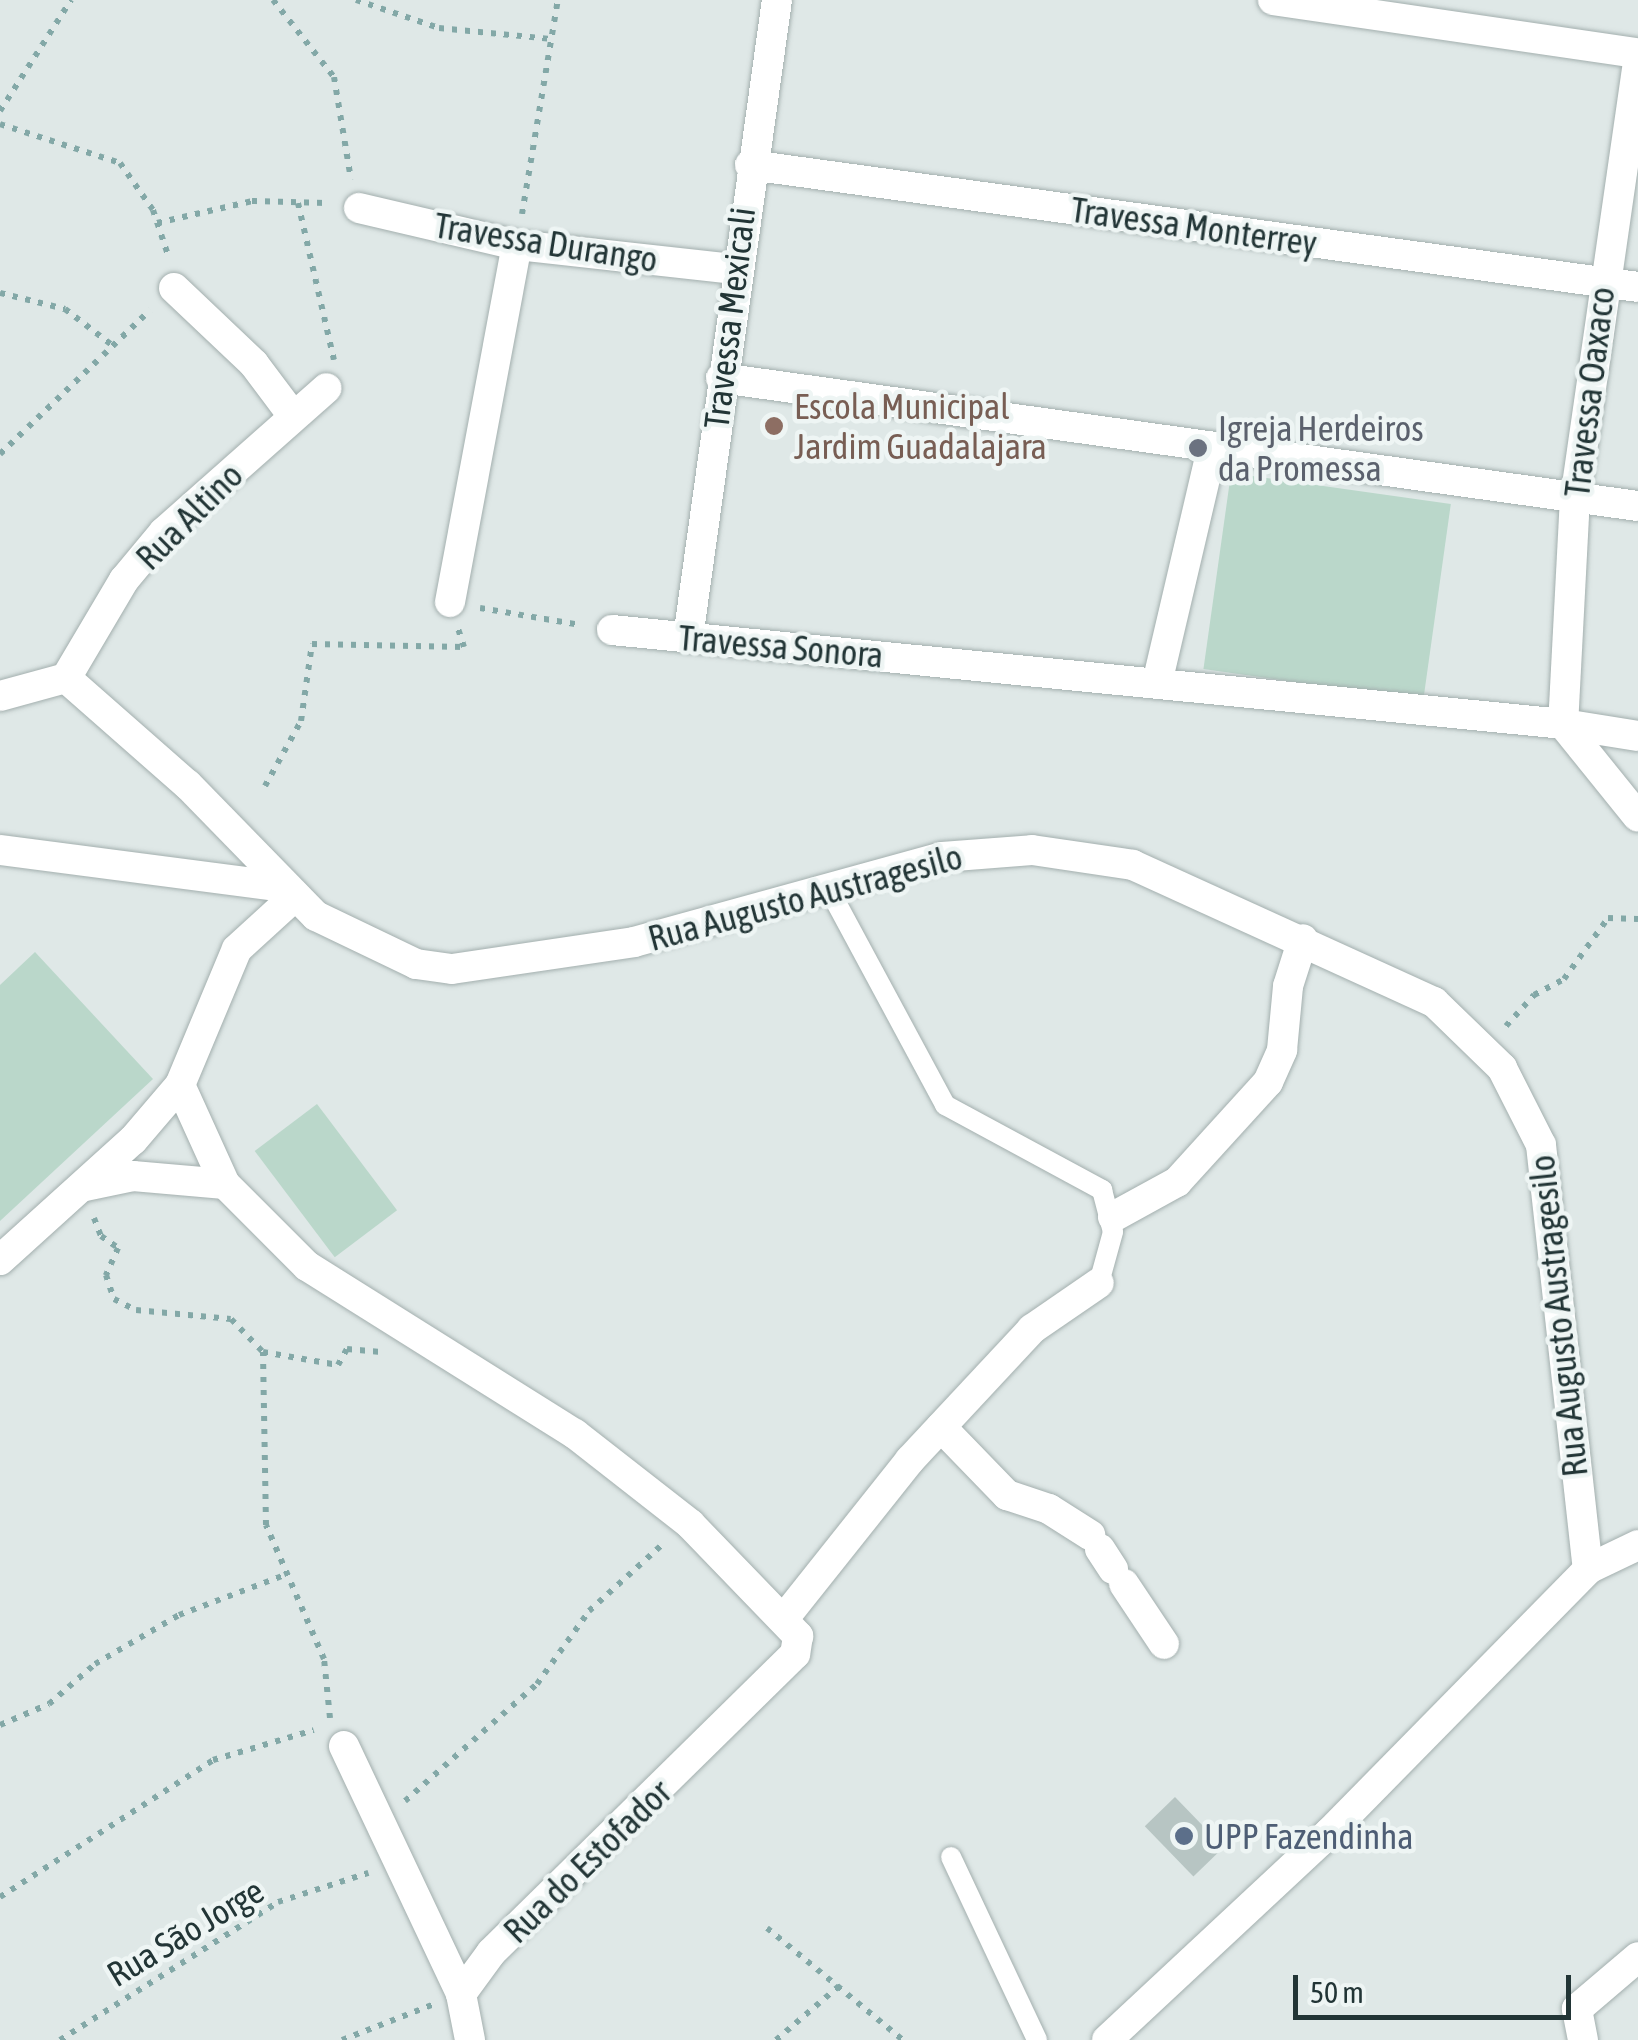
<!DOCTYPE html>
<html>
<head>
<meta charset="utf-8">
<style>
  body { margin:0 }
  #map { position:relative; width:1638px; height:2040px; overflow:hidden; background:#dfe8e7; font-family:"Asap Condensed",sans-serif }
  div>[style] { position:absolute }
  [style*='--x'] { left:calc(var(--x)*1px); top:calc(var(--y)*1px); width:calc(var(--w)*1px); rotate:calc(var(--a)*1deg) }
  .green>* { inset:0; background:#bad7ca; transform-origin:0 0 }
  .building>* { inset:0; background:#b7c5c3; transform-origin:0 0 }
  .path>* { height:6px; margin-top:-3px; transform-origin:0; background:repeating-linear-gradient(90deg,#83a8a7 0 5px,transparent 0 13px) }
  .roads { filter:drop-shadow(0 0 2px #a3afae) drop-shadow(0 0 2px #a3afae) }
  .lane>* { height:20px; margin:-10px; padding:0 10px; transform-origin:10px; border-radius:10px; background:#fff }
  .street>* { height:30px; margin:-15px; padding:0 15px; transform-origin:15px; border-radius:15px; background:#fff }
  .dots>* { width:28px; height:28px; translate:-50% -50%; box-sizing:border-box; border:5px solid #eef5f4; border-radius:50% }
  span { translate:-50% -50%; white-space:nowrap; text-align:center; line-height:1.15; -webkit-text-stroke:9px #eef5f4; paint-order:stroke }
  .street-label { font-size:35px; color:#223536 }
  .education-label { font-size:35px; color:#785e54 }
  .left { translate:0 -50%; text-align:left }
  .worship-label { font-size:35px; color:#5b616d }
  .service-label { font-size:35px; color:#4e5e75 }
  .scale { position:absolute; left:1293px; top:1975px; width:278px; height:45px; box-sizing:border-box; border:5px solid #223536; border-top:0; padding-left:12px; font-size:30px; line-height:35px; white-space:nowrap; color:#223536; -webkit-text-stroke:8px #eef5f4; paint-order:stroke }
</style>
</head>
<body>
<div id="map">
  <div class="green">
    <i style="left:1231px;top:473px;width:222px;height:198px;rotate:8deg"></i>
    <i style="clip-path:polygon(35px 952px,153px 1079px,0 1221px,0 985px)"></i>
    <i style="left:317px;top:1104px;width:133px;height:78px;rotate:53deg"></i>
  </div>
  <div class="building">
    <i style="left:1175px;top:1797px;width:70px;height:42px;rotate:46deg"></i>
  </div>
  <div class="path">
    <i style="--x:273;--y:0;--w:98;--a:51.6"></i>
    <i style="--x:334;--y:77;--w:104;--a:80.6"></i>
    <i style="--x:356;--y:0;--w:88;--a:18.6"></i>
    <i style="--x:439;--y:28;--w:114;--a:5.6"></i>
    <i style="--x:0;--y:111;--w:132;--a:-57.4"></i>
    <i style="--x:0;--y:124;--w:126;--a:18"></i>
    <i style="--x:120;--y:163;--w:57;--a:54.9"></i>
    <i style="--x:153;--y:210;--w:51;--a:71.6"></i>
    <i style="--x:298;--y:203;--w:161;--a:77.1"></i>
    <i style="--x:522;--y:214;--w:217;--a:-80.5"></i>
    <i style="--x:157;--y:223;--w:98;--a:-13"></i>
    <i style="--x:252;--y:201;--w:74;--a:1.5"></i>
    <i style="--x:0;--y:293;--w:67;--a:13.8"></i>
    <i style="--x:65;--y:309;--w:61;--a:37.6"></i>
    <i style="--x:0;--y:454;--w:208;--a:-43.8"></i>
    <i style="--x:480;--y:608;--w:102;--a:9.6"></i>
    <i style="--x:265;--y:786;--w:74;--a:-61"></i>
    <i style="--x:301;--y:721;--w:78;--a:-81.9"></i>
    <i style="--x:312;--y:644;--w:152;--a:1.1"></i>
    <i style="--x:464;--y:647;--w:19;--a:-108"></i>
    <i style="--x:1506;--y:1026;--w:42;--a:-47.9"></i>
    <i style="--x:1534;--y:995;--w:34;--a:-28"></i>
    <i style="--x:1564;--y:979;--w:75;--a:-54.2"></i>
    <i style="--x:1608;--y:918;--w:30;--a:2"></i>
    <i style="--x:94;--y:1218;--w:19;--a:69"></i>
    <i style="--x:101;--y:1236;--w:21;--a:35"></i>
    <i style="--x:118;--y:1248;--w:30;--a:114"></i>
    <i style="--x:106;--y:1275;--w:25;--a:72"></i>
    <i style="--x:114;--y:1299;--w:25;--a:27"></i>
    <i style="--x:136;--y:1310;--w:95;--a:5.4"></i>
    <i style="--x:231;--y:1319;--w:46;--a:45.9"></i>
    <i style="--x:330;--y:1718;--w:59;--a:-95.8"></i>
    <i style="--x:324;--y:1659;--w:146;--a:-113.4"></i>
    <i style="--x:266;--y:1525;--w:173;--a:-91"></i>
    <i style="--x:263;--y:1352;--w:76;--a:9.8"></i>
    <i style="--x:338;--y:1365;--w:18;--a:-61"></i>
    <i style="--x:347;--y:1349;--w:34;--a:5"></i>
    <i style="--x:0;--y:1725;--w:53;--a:-23.2"></i>
    <i style="--x:49;--y:1704;--w:61;--a:-41"></i>
    <i style="--x:95;--y:1664;--w:97;--a:-30.3"></i>
    <i style="--x:179;--y:1615;--w:113;--a:-20.7"></i>
    <i style="--x:405;--y:1801;--w:176;--a:-41.6"></i>
    <i style="--x:537;--y:1684;--w:90;--a:-54.5"></i>
    <i style="--x:589;--y:1611;--w:100;--a:-42.2"></i>
    <i style="--x:0;--y:1897;--w:253;--a:-32.7"></i>
    <i style="--x:213;--y:1760;--w:105;--a:-16.5"></i>
    <i style="--x:767;--y:1928;--w:176;--a:39.5"></i>
    <i style="--x:60;--y:2040;--w:258;--a:-32.3"></i>
    <i style="--x:278;--y:1902;--w:95;--a:-17.9"></i>
    <i style="--x:342;--y:2040;--w:97;--a:-21.3"></i>
    <i style="--x:776;--y:2040;--w:83;--a:-40.6"></i>
  </div>
  <div class="roads">
    <div class="lane">
      <i style="--x:831;--y:893;--w:241;--a:61.7"></i>
      <i style="--x:945;--y:1105;--w:179;--a:28.4"></i>
      <i style="--x:1102;--y:1190;--w:43;--a:75.3"></i>
      <i style="--x:1113;--y:1232;--w:53;--a:105.4"></i>
      <i style="--x:951;--y:1857;--w:202;--a:64.8"></i>
    </div>
    <div class="street">
      <i style="--x:1273;--y:0;--w:369;--a:8.3"></i>
      <i style="--x:1638;--y:62;--w:440;--a:98.2"></i>
      <i style="--x:1575;--y:497;--w:227;--a:93"></i>
      <i style="--x:1563;--y:724;--w:76;--a:9.1"></i>
      <i style="--x:750;--y:165;--w:896;--a:7.82"></i>
      <i style="--x:359;--y:208;--w:162;--a:13.2"></i>
      <i style="--x:517;--y:245;--w:218;--a:6.3"></i>
      <i style="--x:174;--y:288;--w:110;--a:43.5"></i>
      <i style="--x:254;--y:364;--w:65;--a:53.1"></i>
      <i style="--x:721;--y:378;--w:926;--a:7.95"></i>
      <i style="--x:450;--y:602;--w:363;--a:-79.4"></i>
      <i style="--x:612;--y:630;--w:956;--a:5.64"></i>
      <i style="--x:1563;--y:724;--w:119;--a:51.1"></i>
      <i style="--x:688;--y:638;--w:644;--a:-82.06"></i>
      <i style="--x:66;--y:678;--w:162;--a:41.3"></i>
      <i style="--x:188;--y:785;--w:183;--a:45.7"></i>
      <i style="--x:316;--y:916;--w:111;--a:25.6"></i>
      <i style="--x:416;--y:964;--w:36;--a:8"></i>
      <i style="--x:452;--y:969;--w:184;--a:-8.4"></i>
      <i style="--x:634;--y:942;--w:320;--a:-15.4"></i>
      <i style="--x:942;--y:857;--w:90;--a:-4.4"></i>
      <i style="--x:1032;--y:850;--w:102;--a:8.4"></i>
      <i style="--x:1133;--y:865;--w:331;--a:24.5"></i>
      <i style="--x:1434;--y:1002;--w:95;--a:44.1"></i>
      <i style="--x:1502;--y:1068;--w:86;--a:63.1"></i>
      <i style="--x:1541;--y:1145;--w:427;--a:83.7"></i>
      <i style="--x:66;--y:678;--w:114;--a:-59.4"></i>
      <i style="--x:124;--y:580;--w:62;--a:-50.2"></i>
      <i style="--x:164;--y:532;--w:217;--a:-41.5"></i>
      <i style="--x:1158;--y:679;--w:237;--a:-76.8"></i>
      <i style="--x:0;--y:696;--w:68;--a:-15.3"></i>
      <i style="--x:0;--y:850;--w:288;--a:7.4"></i>
      <i style="--x:180;--y:1085;--w:109;--a:65.6"></i>
      <i style="--x:225;--y:1184;--w:116;--a:45"></i>
      <i style="--x:307;--y:1266;--w:316;--a:32.1"></i>
      <i style="--x:575;--y:1434;--w:146;--a:38"></i>
      <i style="--x:690;--y:1524;--w:156;--a:46"></i>
      <i style="--x:798;--y:1636;--w:18;--a:99"></i>
      <i style="--x:795;--y:1654;--w:426;--a:135.5"></i>
      <i style="--x:491;--y:1953;--w:51;--a:126.2"></i>
      <i style="--x:85;--y:1186;--w:49;--a:-11.8"></i>
      <i style="--x:133;--y:1176;--w:92;--a:5"></i>
      <i style="--x:1113;--y:1217;--w:73;--a:-28.7"></i>
      <i style="--x:1177;--y:1182;--w:135;--a:-47.7"></i>
      <i style="--x:1268;--y:1082;--w:35;--a:-66"></i>
      <i style="--x:1282;--y:1050;--w:64;--a:-84.6"></i>
      <i style="--x:1288;--y:986;--w:49;--a:-72.3"></i>
      <i style="--x:0;--y:1260;--w:179;--a:-42.1"></i>
      <i style="--x:133;--y:1140;--w:72;--a:-49.5"></i>
      <i style="--x:180;--y:1085;--w:147;--a:-67.3"></i>
      <i style="--x:237;--y:949;--w:79;--a:-42.4"></i>
      <i style="--x:941;--y:1427;--w:95;--a:45.9"></i>
      <i style="--x:1007;--y:1495;--w:44;--a:18.4"></i>
      <i style="--x:1049;--y:1509;--w:49;--a:32.4"></i>
      <i style="--x:1100;--y:1549;--w:24;--a:57"></i>
      <i style="--x:1124;--y:1584;--w:72;--a:56.3"></i>
      <i style="--x:786;--y:1616;--w:199;--a:-51.5"></i>
      <i style="--x:910;--y:1460;--w:179;--a:-47"></i>
      <i style="--x:1032;--y:1329;--w:81;--a:-34.5"></i>
      <i style="--x:344;--y:1746;--w:274;--a:64.7"></i>
      <i style="--x:461;--y:1994;--w:47;--a:78.9"></i>
      <i style="--x:1107;--y:2040;--w:304;--a:-43"></i>
      <i style="--x:1329;--y:1833;--w:370;--a:-45.5"></i>
      <i style="--x:1588;--y:1569;--w:55;--a:-25.6"></i>
      <i style="--x:1583;--y:2040;--w:32;--a:-101"></i>
      <i style="--x:1577;--y:2009;--w:80;--a:-40.4"></i>
    </div>
  </div>
  <div class="dots">
    <i style="left:774px;top:426px;background:#8d6e63"></i>
    <i style="left:1198px;top:448px;background:#6b7280"></i>
    <i style="left:1184px;top:1836px;background:#5c6f8a"></i>
  </div>
  <div class="street-label">
    <span style="left:1194px;top:226px;rotate:8deg">Travessa Monterrey</span>
    <span style="left:546px;top:242px;rotate:9deg">Travessa Durango</span>
    <span style="left:729px;top:318px;rotate:-83deg">Travessa Mexicali</span>
    <span style="left:1589px;top:392px;rotate:-83deg">Travessa Oaxaco</span>
    <span style="left:189px;top:516px;rotate:-45deg">Rua Altino</span>
    <span style="left:781px;top:646px;rotate:5deg">Travessa Sonora</span>
    <span style="left:805px;top:897px;rotate:-15deg">Rua Augusto Austragesilo</span>
    <span style="left:1558px;top:1316px;rotate:-96deg">Rua Augusto Austragesilo</span>
    <span style="left:587px;top:1861px;rotate:-44deg">Rua do Estofador</span>
    <span style="left:185px;top:1932px;rotate:-31deg">Rua São Jorge</span>
  </div>
  <div class="education-label">
    <span class="left" style="left:794px;top:426px">Escola Municipal<br>Jardim Guadalajara</span>
  </div>
  <div class="worship-label">
    <span class="left" style="left:1218px;top:448px">Igreja Herdeiros<br>da Promessa</span>
  </div>
  <div class="service-label">
    <span class="left" style="left:1204px;top:1836px">UPP Fazendinha</span>
  </div>
  <div class="scale">50 m</div>
</div>
</body>
</html>
